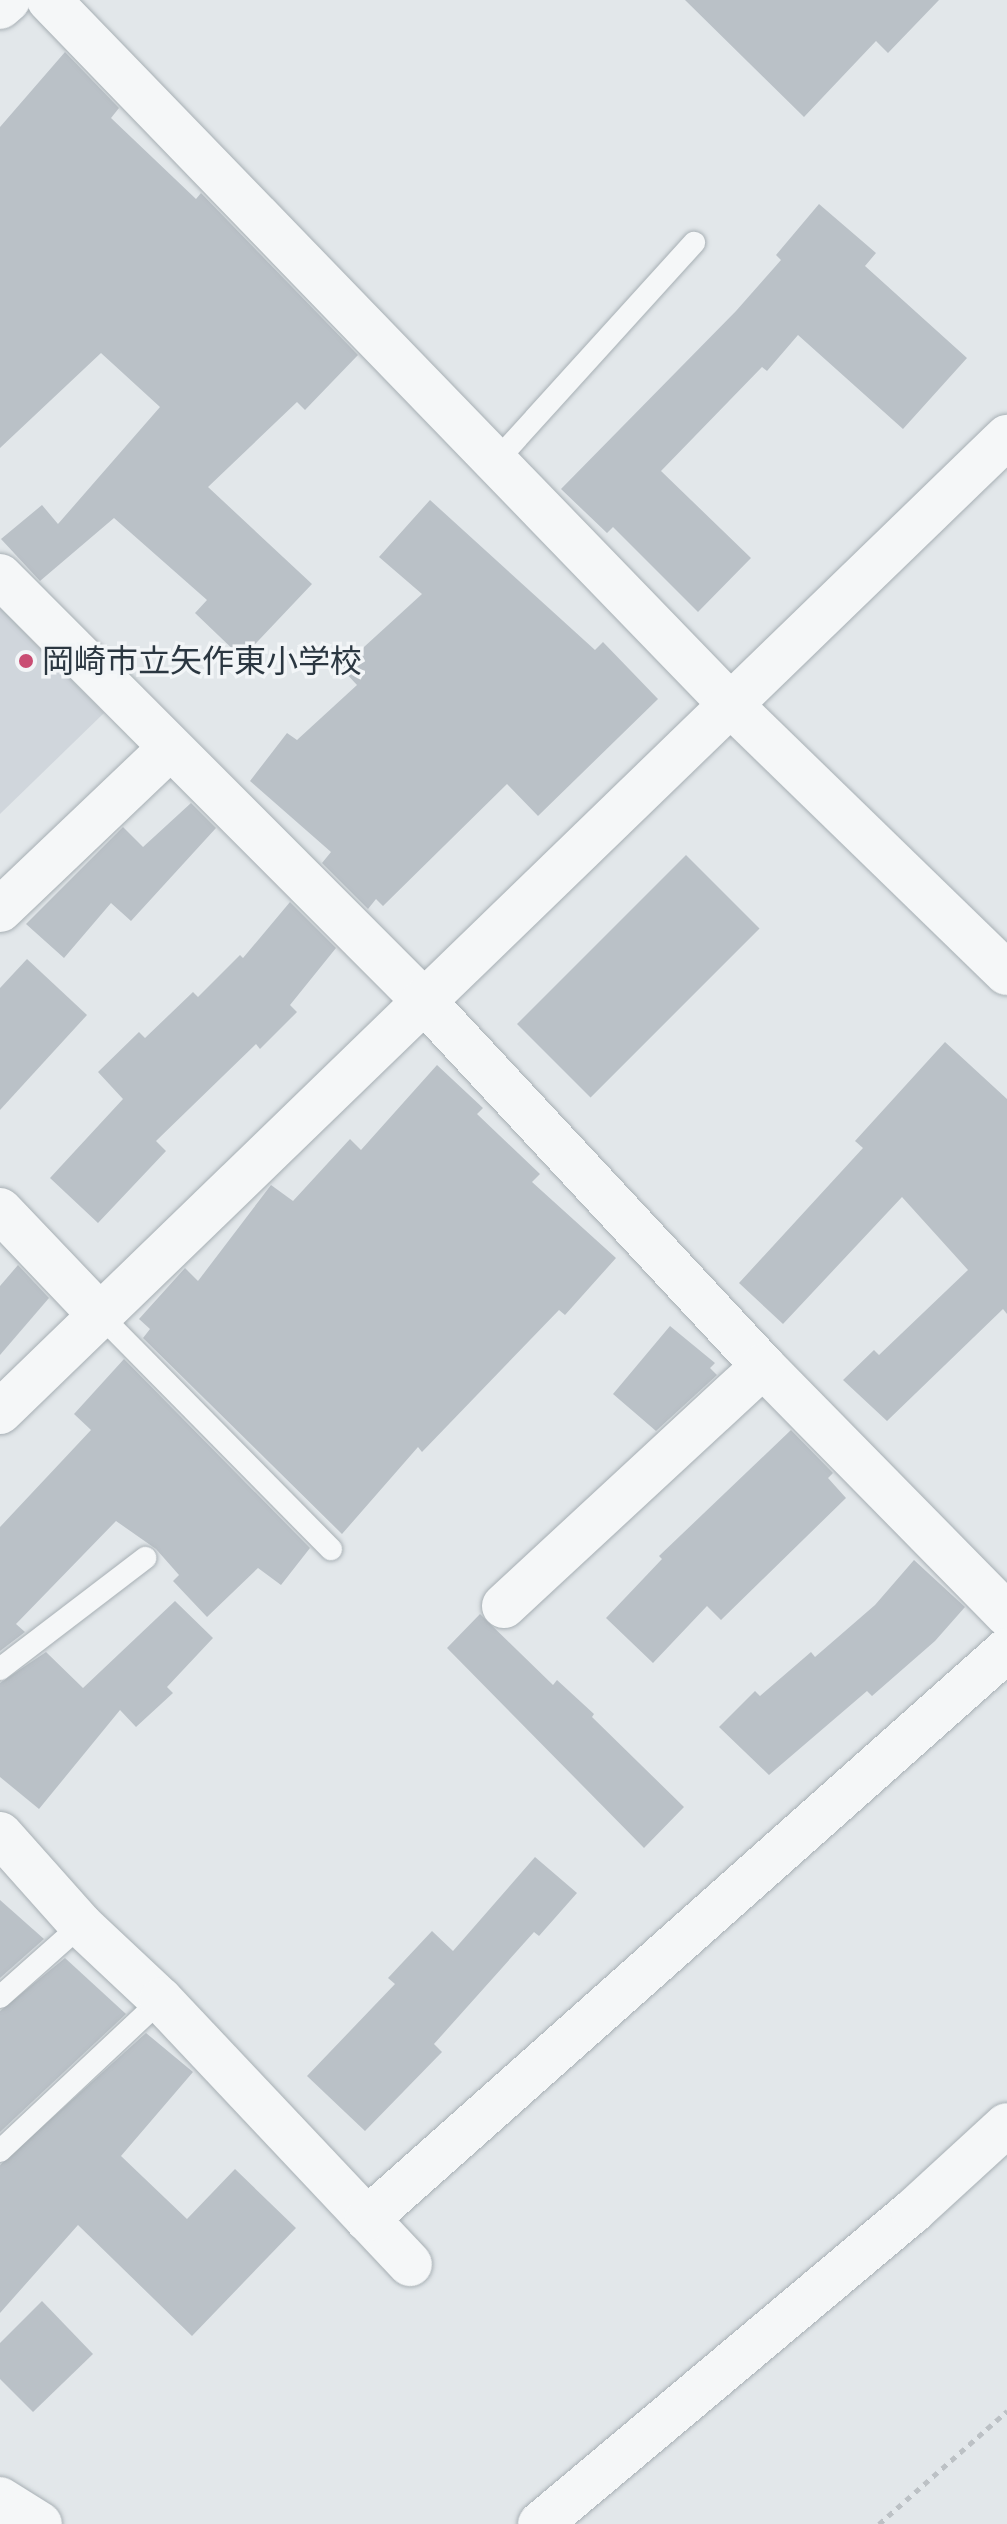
<!DOCTYPE html>
<html>
<head>
<meta charset="utf-8">
<style>
  body { margin:0 }
  #map { position:relative; width:1007px; height:2524px; overflow:hidden; background:#e2e7ea; font-family:Jost,"Noto Sans JP",sans-serif }
  div>[style] { position:absolute }
  [style*='--x'] { left:calc(var(--x)*1px); top:calc(var(--y)*1px); width:calc(var(--w)*1px); rotate:calc(var(--a)*1deg) }
  .built>* { inset:0; background:#d0d6dc }
  .building>* { inset:0; background:#bac1c7; transform-origin:0 0 }
  .path>* { height:5px; margin-top:-2.5px; transform-origin:0; background:repeating-linear-gradient(90deg,#bcc1c5 0 6px,transparent 0 12px) }
  .roads { filter:drop-shadow(0 0 2px #a7afb4) drop-shadow(0 0 2px #a7afb4) }
  .service>* { height:22px; margin:-11px; padding:0 11px; transform-origin:11px; border-radius:11px; background:#f5f7f8 }
  .minor>* { height:44px; margin:-22px; padding:0 22px; transform-origin:22px; border-radius:22px; background:#f5f7f8 }
  .tertiary>* { height:44px; margin:-22px; padding:0 22px; transform-origin:22px; border-radius:22px; background:#f5f7f8 }
  .dots>* { width:22px; height:22px; translate:-50% -50%; box-sizing:border-box; border:4px solid #f2f5f7; border-radius:50% }
  span { translate:-50% -50%; white-space:nowrap; text-align:center; line-height:1.15; -webkit-text-stroke:7px #f2f5f7; paint-order:stroke }
  .poi-label { font-size:32px; color:#2b3741 }
  .left { translate:0 -50%; text-align:left }
</style>
</head>
<body>
<div id="map">
  <div class="built">
    <i style="clip-path:polygon(0 608px,104px 713px,0 814px)"></i>
  </div>
  <div class="building">
    <i style="clip-path:polygon(685px 0,939px 0,888px 53px,876px 41px,804px 117px)"></i>
    <i style="clip-path:polygon(65px 52px,119px 108px,111px 118px,196px 199px,201px 193px,358px 355px,305px 410px,297px 402px,208px 487px,312px 584px,242px 658px,195px 613px,207px 600px,114px 518px,40px 581px,1px 539px,42px 505px,58px 524px,160px 407px,101px 353px,0 448px,0 127px)"></i>
    <i style="clip-path:polygon(819px 204px,876px 253px,865px 266px,967px 358px,903px 429px,798px 335px,767px 371px,762px 367px,661px 471px,751px 558px,698px 612px,613px 527px,607px 533px,561px 489px,736px 311px,781px 260px,776px 255px)"></i>
    <i style="clip-path:polygon(430px 500px,595px 650px,603px 642px,658px 699px,538px 816px,507px 784px,383px 906px,376px 899px,368px 909px,322px 863px,331px 852px,250px 781px,287px 733px,297px 740px,357px 685px,341px 668px,422px 594px,379px 557px)"></i>
    <i style="clip-path:polygon(191px 803px,216px 828px,131px 921px,111px 903px,64px 958px,26px 924px,123px 827px,143px 847px)"></i>
    <i style="left:686px;top:855px;width:104px;height:239px;rotate:45deg"></i>
    <i style="clip-path:polygon(290px 902px,336px 948px,290px 1005px,297px 1012px,260px 1049px,256px 1044px,156px 1141px,166px 1151px,98px 1223px,50px 1178px,123px 1099px,98px 1072px,139px 1032px,145px 1038px,193px 992px,198px 997px,240px 955px,243px 958px)"></i>
    <i style="clip-path:polygon(27px 959px,87px 1015px,0 1110px,0 988px)"></i>
    <i style="clip-path:polygon(945px 1042px,1007px 1099px,1007px 1314px,1003px 1309px,887px 1421px,843px 1380px,874px 1350px,879px 1355px,968px 1270px,902px 1197px,783px 1324px,739px 1283px,863px 1148px,855px 1141px)"></i>
    <i style="clip-path:polygon(437px 1065px,483px 1108px,477px 1114px,540px 1174px,532px 1182px,616px 1258px,565px 1315px,559px 1310px,422px 1452px,418px 1447px,342px 1534px,143px 1338px,150px 1329px,139px 1319px,185px 1268px,198px 1281px,271px 1185px,293px 1201px,350px 1139px,361px 1150px)"></i>
    <i style="clip-path:polygon(18px 1265px,49px 1298px,0 1355px,0 1286px)"></i>
    <i style="clip-path:polygon(670px 1326px,715px 1363px,710px 1368px,717px 1375px,656px 1431px,613px 1394px)"></i>
    <i style="clip-path:polygon(124px 1359px,310px 1548px,281px 1585px,258px 1568px,207px 1617px,173px 1581px,179px 1575px,156px 1549px,116px 1521px,16px 1624px,25px 1632px,0 1651px,0 1527px,91px 1430px,74px 1414px)"></i>
    <i style="clip-path:polygon(791px 1430px,833px 1473px,828px 1478px,846px 1498px,721px 1620px,707px 1606px,653px 1663px,606px 1618px,662px 1559px,659px 1556px)"></i>
    <i style="clip-path:polygon(914px 1560px,965px 1607px,935px 1641px,872px 1696px,867px 1691px,769px 1775px,719px 1727px,755px 1691px,760px 1696px,811px 1652px,815px 1657px,875px 1605px)"></i>
    <i style="clip-path:polygon(175px 1601px,213px 1638px,167px 1687px,173px 1693px,136px 1727px,120px 1710px,39px 1809px,0 1777px,0 1683px,46px 1652px,83px 1688px)"></i>
    <i style="clip-path:polygon(480px 1614px,553px 1685px,557px 1680px,594px 1714px,592px 1717px,684px 1807px,644px 1848px,447px 1648px)"></i>
    <i style="clip-path:polygon(535px 1857px,577px 1893px,539px 1936px,534px 1932px,434px 2044px,442px 2052px,365px 2131px,307px 2076px,395px 1984px,388px 1978px,432px 1931px,453px 1951px)"></i>
    <i style="clip-path:polygon(0 1900px,44px 1939px,0 1978px)"></i>
    <i style="clip-path:polygon(65px 1958px,126px 2014px,0 2132px,0 2011px)"></i>
    <i style="clip-path:polygon(146px 2033px,193px 2072px,121px 2156px,187px 2219px,235px 2169px,296px 2228px,192px 2336px,78px 2225px,0 2313px,0 2165px)"></i>
    <i style="clip-path:polygon(42px 2301px,93px 2354px,33px 2412px,0 2379px,0 2343px)"></i>
  </div>
  <div class="path">
    <i style="--x:879;--y:2524;--w:171;--a:-41.4"></i>
  </div>
  <div class="roads">
    <div class="service">
      <i style="--x:498;--y:459;--w:292;--a:-47.8"></i>
      <i style="--x:100;--y:1315;--w:329;--a:45.4"></i>
      <i style="--x:0;--y:1669;--w:183;--a:-37.4"></i>
      <i style="--x:0;--y:1997;--w:108;--a:-41.6"></i>
      <i style="--x:0;--y:2151;--w:221;--a:-43.2"></i>
    </div>
    <div class="minor">
      <i style="--x:49;--y:0;--w:982;--a:45.95"></i>
      <i style="--x:732;--y:706;--w:383;--a:44.2"></i>
      <i style="--x:0;--y:7;--w:11;--a:-41"></i>
      <i style="--x:0;--y:576;--w:599;--a:45.07"></i>
      <i style="--x:423;--y:1000;--w:500;--a:47.1"></i>
      <i style="--x:763;--y:1366;--w:348;--a:45.5"></i>
      <i style="--x:0;--y:910;--w:235;--a:-43.6"></i>
      <i style="--x:0;--y:1210;--w:145;--a:46.4"></i>
      <i style="--x:504;--y:1606;--w:353;--a:-42.8"></i>
      <i style="--x:0;--y:1834;--w:122;--a:48.3"></i>
      <i style="--x:81;--y:1925;--w:110;--a:43.2"></i>
      <i style="--x:161;--y:2000;--w:363;--a:46.7"></i>
      <i style="--x:367;--y:2219;--w:856;--a:-41.64"></i>
      <i style="--x:0;--y:2499;--w:47;--a:32"></i>
      <i style="--x:540;--y:2524;--w:487;--a:-40"></i>
      <i style="--x:913;--y:2211;--w:127;--a:-42.5"></i>
    </div>
    <div class="tertiary">
      <i style="--x:0;--y:1412;--w:1402;--a:-44.08"></i>
    </div>
  </div>
  <div class="dots">
    <i style="left:26px;top:661px;background:#c94d73"></i>
  </div>
  <div class="poi-label">
    <span class="left" style="left:42px;top:661px">岡崎市立矢作東小学校</span>
  </div>
</div>
</body>
</html>
